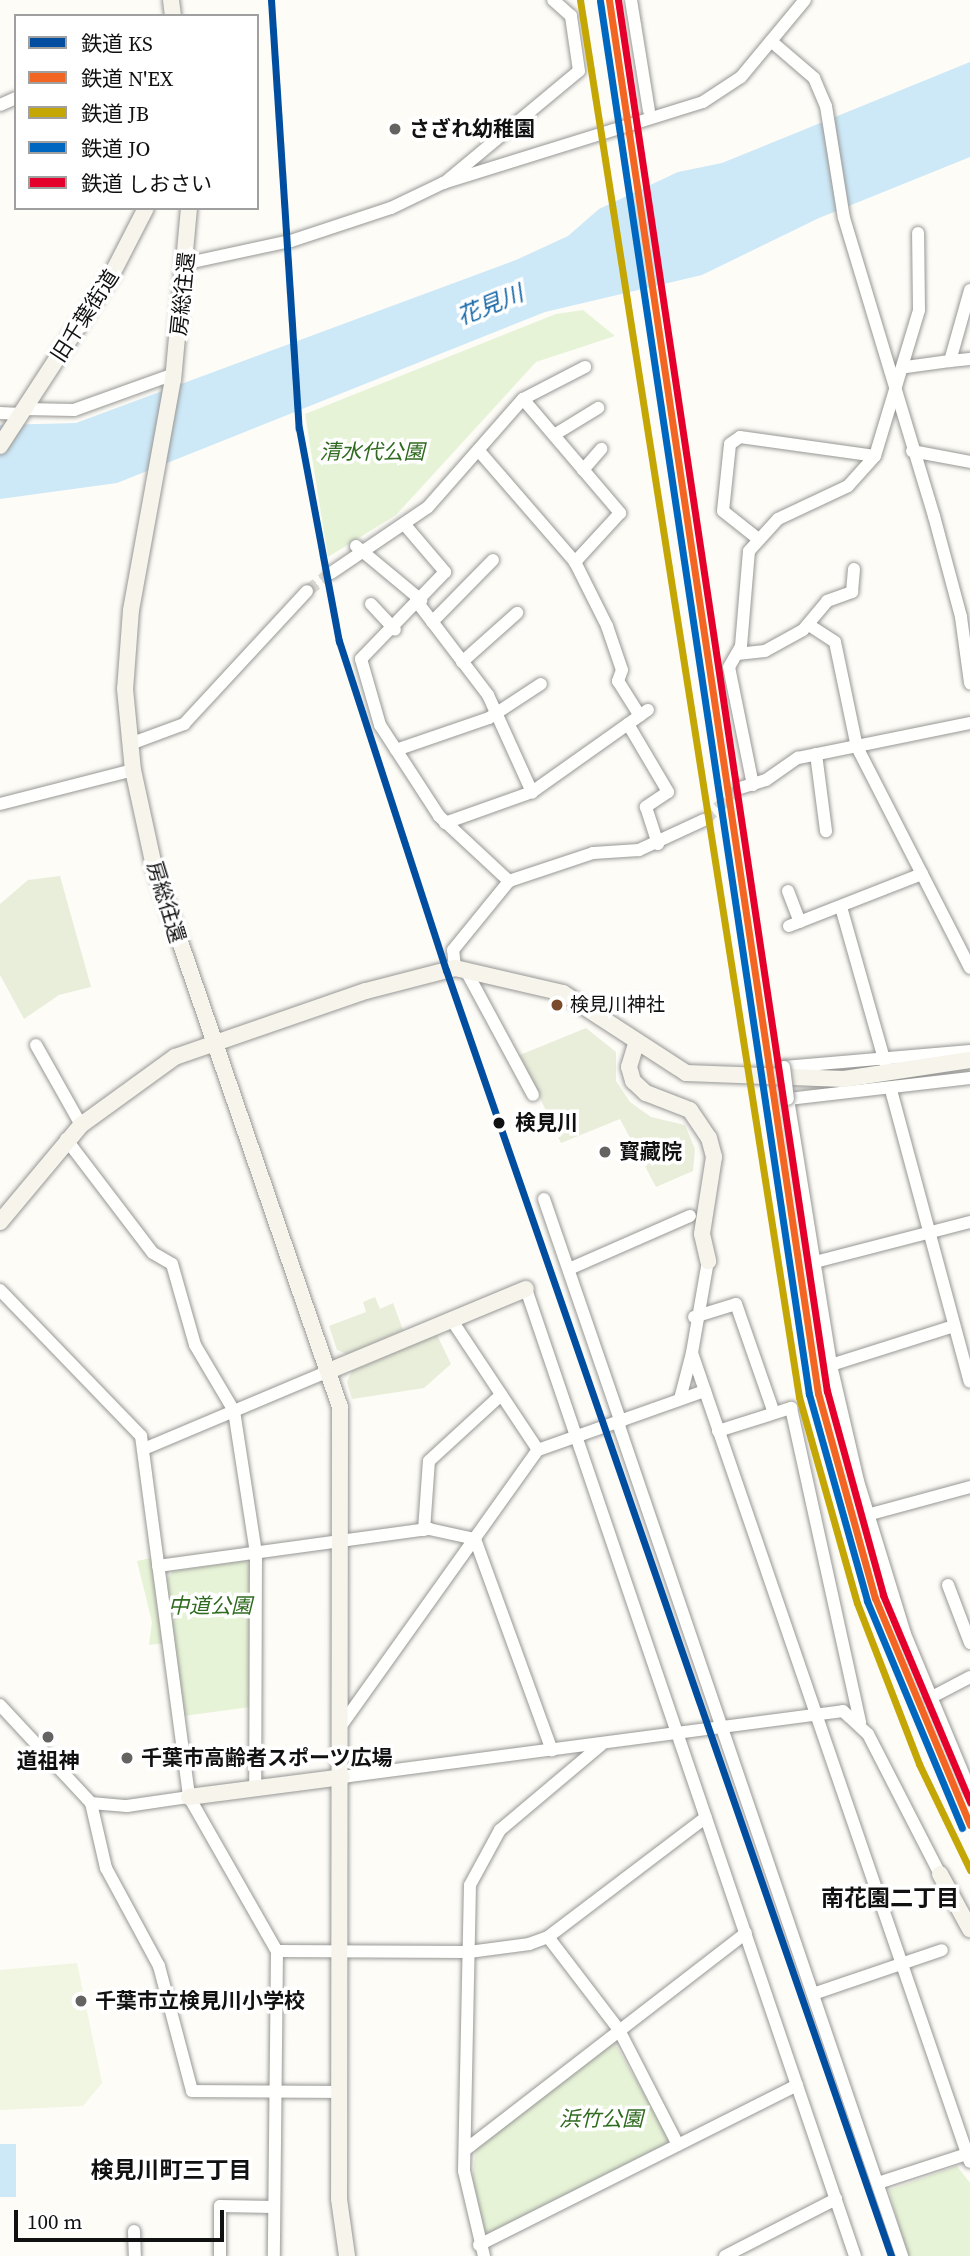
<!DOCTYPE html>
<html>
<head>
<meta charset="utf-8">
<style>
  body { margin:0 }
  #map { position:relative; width:970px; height:2256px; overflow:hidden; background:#fdfcf7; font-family:"Source Serif 4","Noto Sans JP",serif }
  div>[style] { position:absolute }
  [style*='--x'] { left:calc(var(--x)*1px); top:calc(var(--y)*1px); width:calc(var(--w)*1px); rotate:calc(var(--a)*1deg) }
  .green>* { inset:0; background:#e7f3d7 }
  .cemetery>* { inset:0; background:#e9eedb }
  .pitch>* { inset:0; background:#f0f6e1 }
  .water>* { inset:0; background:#cde8f7; transform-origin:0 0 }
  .street-tunnel>* { height:12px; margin-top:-6px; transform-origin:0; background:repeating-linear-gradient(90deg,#dad9d4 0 12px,transparent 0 18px) }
  .roads { filter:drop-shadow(0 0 2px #979795) drop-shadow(0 0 2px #979795) }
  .street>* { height:12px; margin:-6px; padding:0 6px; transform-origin:6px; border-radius:6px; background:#fffffe }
  .secondary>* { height:16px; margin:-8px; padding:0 8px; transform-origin:8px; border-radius:8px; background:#f6f4eb }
  .bridges { filter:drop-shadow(0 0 2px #979795) drop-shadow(0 0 2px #979795) }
  .street-bridge>* { height:12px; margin:-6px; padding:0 6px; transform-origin:6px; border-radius:6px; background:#fffffe }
  .rail-1>* { height:7px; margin:-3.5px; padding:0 3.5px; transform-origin:3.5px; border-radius:3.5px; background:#014ea0 }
  .rail-2>* { height:7px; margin:-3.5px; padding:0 3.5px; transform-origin:3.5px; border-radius:3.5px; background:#f26522 }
  .rail-3>* { height:7px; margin:-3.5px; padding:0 3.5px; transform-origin:3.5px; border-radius:3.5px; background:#c4a604 }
  .rail-4>* { height:7px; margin:-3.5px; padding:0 3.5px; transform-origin:3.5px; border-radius:3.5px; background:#0067c0 }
  .rail-5>* { height:7px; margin:-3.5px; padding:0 3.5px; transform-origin:3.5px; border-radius:3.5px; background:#e4002b }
  .dots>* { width:19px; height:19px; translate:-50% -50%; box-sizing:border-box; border:4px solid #fff; border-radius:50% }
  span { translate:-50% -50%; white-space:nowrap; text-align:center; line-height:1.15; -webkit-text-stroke:7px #fff; paint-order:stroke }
  .bus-label { font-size:19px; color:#111 }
  .left { translate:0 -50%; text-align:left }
  .poi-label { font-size:21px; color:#111; font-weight:700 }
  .street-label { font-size:21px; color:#111 }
  .park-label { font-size:21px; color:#2f6b1f; font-style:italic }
  .stop-label { font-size:21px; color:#111; font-weight:700 }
  .water-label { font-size:23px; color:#1768a6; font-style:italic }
  .neighbourhood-label { font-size:23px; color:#111; font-weight:700 }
  .legend { position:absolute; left:14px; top:14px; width:245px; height:196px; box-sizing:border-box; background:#fff; border:2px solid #a0a0a0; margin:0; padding:9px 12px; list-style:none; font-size:21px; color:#111 }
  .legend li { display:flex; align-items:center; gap:14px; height:35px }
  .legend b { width:35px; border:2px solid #a0a0a0 }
  .scale { position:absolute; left:14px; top:2210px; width:210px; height:32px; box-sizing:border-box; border:4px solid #111; border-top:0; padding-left:9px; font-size:21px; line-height:24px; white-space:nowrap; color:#111; -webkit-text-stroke:5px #fff; paint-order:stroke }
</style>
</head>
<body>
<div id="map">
  <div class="green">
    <i style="clip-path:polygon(583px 310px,615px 336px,536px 362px,396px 515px,328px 557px,305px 414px,556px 314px)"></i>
    <i style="clip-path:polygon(151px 1558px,164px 1643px,149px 1645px,152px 1622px,137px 1561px)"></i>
    <i style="clip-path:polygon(245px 1561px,251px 1566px,250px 1707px,184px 1716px,166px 1580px,173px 1571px)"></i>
    <i style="clip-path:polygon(614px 2042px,669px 2137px,666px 2144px,489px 2233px,479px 2229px,471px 2188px,476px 2149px)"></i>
    <i style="clip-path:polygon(957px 2166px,970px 2183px,970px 2256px,907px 2256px,889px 2190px)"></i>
  </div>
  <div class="cemetery">
    <i style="clip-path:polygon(60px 876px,91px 987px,59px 995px,24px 1019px,0 975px,0 904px,28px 880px)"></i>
    <i style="clip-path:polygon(586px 1028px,616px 1052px,616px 1081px,630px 1102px,651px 1117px,685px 1125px,695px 1149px,693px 1171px,656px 1187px,620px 1119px,561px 1143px,520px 1055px)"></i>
    <i style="clip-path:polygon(375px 1297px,380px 1309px,393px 1303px,403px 1330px,347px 1354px,337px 1350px,329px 1326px,366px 1312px,363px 1302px)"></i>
    <i style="clip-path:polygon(437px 1335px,451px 1364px,424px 1388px,352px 1399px,347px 1382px,352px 1371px)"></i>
  </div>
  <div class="pitch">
    <i style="clip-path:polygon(77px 1963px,102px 2083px,83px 2106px,0 2110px,0 1970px)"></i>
  </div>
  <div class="water">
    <i style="clip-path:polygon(970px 62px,970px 157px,819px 218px,702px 275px,545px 312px,117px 483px,0 499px,0 425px,76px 423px,516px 260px,568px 236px,599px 209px,678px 172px,722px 163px)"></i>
    <i style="left:0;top:2144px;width:16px;height:53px"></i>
  </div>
  <div class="street-tunnel">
    <i style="--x:307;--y:591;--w:30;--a:-37"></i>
    <i style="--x:704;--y:820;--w:48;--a:-41.6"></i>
  </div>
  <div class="roads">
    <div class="street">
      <i style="--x:631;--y:0;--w:112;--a:80.8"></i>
      <i style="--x:771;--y:41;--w:57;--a:40.7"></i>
      <i style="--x:814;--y:78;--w:30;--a:67"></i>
      <i style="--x:826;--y:106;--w:113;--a:80.9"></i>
      <i style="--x:844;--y:218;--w:311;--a:73.2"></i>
      <i style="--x:934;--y:516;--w:105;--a:75"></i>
      <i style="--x:961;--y:617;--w:67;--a:82.2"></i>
      <i style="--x:0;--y:105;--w:17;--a:-24"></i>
      <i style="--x:444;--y:183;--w:175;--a:-39.7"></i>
      <i style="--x:579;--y:71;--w:56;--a:-98.3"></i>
      <i style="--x:571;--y:16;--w:24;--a:-138"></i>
      <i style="--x:188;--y:263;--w:105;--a:-12.1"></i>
      <i style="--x:291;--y:241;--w:105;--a:-18.3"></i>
      <i style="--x:391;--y:208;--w:58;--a:-25.7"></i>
      <i style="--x:443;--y:183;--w:272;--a:-17.3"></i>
      <i style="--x:703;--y:102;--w:45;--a:-33.3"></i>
      <i style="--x:741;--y:77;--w:100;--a:-50.3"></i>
      <i style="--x:970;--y:290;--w:74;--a:105.7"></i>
      <i style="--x:950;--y:361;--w:20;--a:-6"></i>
      <i style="--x:906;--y:367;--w:44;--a:-7.8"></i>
      <i style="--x:523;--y:399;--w:150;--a:49.6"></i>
      <i style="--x:620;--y:513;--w:67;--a:132.6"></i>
      <i style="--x:24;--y:409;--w:50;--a:1.1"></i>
      <i style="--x:74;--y:410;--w:106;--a:-19.8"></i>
      <i style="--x:0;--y:413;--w:21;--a:3"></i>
      <i style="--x:554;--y:435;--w:52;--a:-31.5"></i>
      <i style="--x:479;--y:451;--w:147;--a:49.1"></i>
      <i style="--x:575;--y:562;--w:72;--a:63.4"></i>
      <i style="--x:607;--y:626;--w:46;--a:71.2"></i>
      <i style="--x:622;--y:670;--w:12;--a:110"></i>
      <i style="--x:618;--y:681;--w:41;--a:57.8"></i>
      <i style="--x:912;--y:451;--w:59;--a:10.7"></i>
      <i style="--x:583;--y:470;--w:28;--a:-49"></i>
      <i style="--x:405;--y:525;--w:62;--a:49.6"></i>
      <i style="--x:445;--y:572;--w:121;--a:134"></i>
      <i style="--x:361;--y:659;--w:69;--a:73.9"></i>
      <i style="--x:380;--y:725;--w:108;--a:57"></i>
      <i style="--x:439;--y:816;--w:96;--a:42.9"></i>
      <i style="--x:757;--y:538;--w:43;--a:-141.5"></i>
      <i style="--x:723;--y:511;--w:67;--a:-84"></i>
      <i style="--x:730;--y:444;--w:12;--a:-35"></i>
      <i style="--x:740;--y:437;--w:136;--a:8"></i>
      <i style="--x:356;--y:546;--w:85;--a:39.7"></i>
      <i style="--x:331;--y:573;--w:117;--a:-34.2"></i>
      <i style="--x:428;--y:507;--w:144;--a:-48.7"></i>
      <i style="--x:523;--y:399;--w:70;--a:-27.3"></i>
      <i style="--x:418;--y:603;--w:116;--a:52.7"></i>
      <i style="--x:488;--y:695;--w:107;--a:65.6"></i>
      <i style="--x:371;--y:604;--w:35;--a:47"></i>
      <i style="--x:432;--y:622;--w:87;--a:-45.5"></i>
      <i style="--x:809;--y:625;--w:31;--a:33"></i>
      <i style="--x:835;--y:642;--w:107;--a:78.2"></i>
      <i style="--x:857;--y:747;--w:248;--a:62.9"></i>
      <i style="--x:737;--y:654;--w:28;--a:-6"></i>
      <i style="--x:765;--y:651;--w:43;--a:-28.9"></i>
      <i style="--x:803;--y:630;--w:38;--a:-50"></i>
      <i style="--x:827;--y:601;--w:27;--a:-20"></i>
      <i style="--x:852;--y:592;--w:23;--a:-85"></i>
      <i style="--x:462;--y:662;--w:74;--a:-41.7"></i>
      <i style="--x:628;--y:724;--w:79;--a:59.5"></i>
      <i style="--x:668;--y:792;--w:27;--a:146"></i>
      <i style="--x:646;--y:807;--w:39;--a:72"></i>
      <i style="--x:130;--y:744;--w:58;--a:-20.3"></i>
      <i style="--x:184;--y:724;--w:181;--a:-47.2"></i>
      <i style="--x:396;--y:750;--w:98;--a:-19"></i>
      <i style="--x:489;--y:718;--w:62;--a:-33.2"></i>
      <i style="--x:816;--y:754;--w:78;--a:82.6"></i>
      <i style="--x:753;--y:785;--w:120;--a:-101.5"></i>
      <i style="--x:729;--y:667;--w:24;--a:-60"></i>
      <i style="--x:741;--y:646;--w:95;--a:-85.2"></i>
      <i style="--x:749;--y:551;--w:43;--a:-47.8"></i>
      <i style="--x:778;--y:519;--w:77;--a:-25.2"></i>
      <i style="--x:848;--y:486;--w:40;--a:-48"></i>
      <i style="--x:875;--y:456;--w:152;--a:-73.2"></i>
      <i style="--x:919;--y:310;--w:77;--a:-90.7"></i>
      <i style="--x:740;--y:788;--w:27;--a:-17"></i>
      <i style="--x:766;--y:780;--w:39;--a:-35"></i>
      <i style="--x:798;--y:758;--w:176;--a:-11.5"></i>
      <i style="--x:0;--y:804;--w:137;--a:-14.3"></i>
      <i style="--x:445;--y:823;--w:92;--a:-19.6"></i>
      <i style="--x:532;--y:792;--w:142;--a:-35.3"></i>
      <i style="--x:788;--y:891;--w:33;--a:69"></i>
      <i style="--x:841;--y:907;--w:161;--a:74.2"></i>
      <i style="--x:789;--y:926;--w:143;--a:-21.4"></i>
      <i style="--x:455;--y:968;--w:18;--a:-96"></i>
      <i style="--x:453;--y:950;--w:89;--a:-50.9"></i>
      <i style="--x:509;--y:881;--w:89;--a:-18.4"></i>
      <i style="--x:593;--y:853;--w:46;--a:-3.7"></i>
      <i style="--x:639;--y:850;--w:72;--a:-24.8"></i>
      <i style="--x:465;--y:969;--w:143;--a:61.6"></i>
      <i style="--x:36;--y:1045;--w:92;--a:60.6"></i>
      <i style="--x:784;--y:1067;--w:187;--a:-4.9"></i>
      <i style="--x:970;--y:1078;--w:183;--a:173.4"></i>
      <i style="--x:788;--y:1099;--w:269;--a:80.8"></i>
      <i style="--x:831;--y:1365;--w:119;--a:76.9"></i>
      <i style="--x:858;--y:1481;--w:160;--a:72.9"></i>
      <i style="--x:905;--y:1634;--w:169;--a:67.4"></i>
      <i style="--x:891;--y:1090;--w:302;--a:74.9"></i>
      <i style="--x:66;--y:1139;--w:143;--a:52.7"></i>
      <i style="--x:153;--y:1253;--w:22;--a:30"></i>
      <i style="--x:172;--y:1264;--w:84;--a:74.1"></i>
      <i style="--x:195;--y:1345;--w:77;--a:59.4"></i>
      <i style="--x:234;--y:1411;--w:144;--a:81.2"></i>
      <i style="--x:256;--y:1553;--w:236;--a:90.2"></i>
      <i style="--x:544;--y:1199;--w:236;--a:71"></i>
      <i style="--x:708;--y:1261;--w:93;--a:99.9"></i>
      <i style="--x:692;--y:1353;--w:855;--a:71.04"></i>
      <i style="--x:815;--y:1262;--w:160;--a:-14.5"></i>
      <i style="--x:569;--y:1269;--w:132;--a:-23.7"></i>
      <i style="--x:526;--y:1289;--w:1021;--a:71.21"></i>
      <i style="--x:0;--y:1290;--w:203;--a:46"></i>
      <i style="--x:141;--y:1436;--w:364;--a:82.4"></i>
      <i style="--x:189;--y:1797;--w:177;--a:60.3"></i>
      <i style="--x:277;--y:1951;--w:305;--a:90.6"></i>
      <i style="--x:694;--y:1317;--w:44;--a:-17.2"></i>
      <i style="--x:736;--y:1304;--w:115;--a:70.8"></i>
      <i style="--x:451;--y:1319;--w:157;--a:56.4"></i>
      <i style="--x:831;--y:1365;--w:129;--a:-17.6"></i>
      <i style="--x:680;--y:1399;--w:48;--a:-75.4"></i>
      <i style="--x:618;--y:1423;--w:880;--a:71.17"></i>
      <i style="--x:718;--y:1431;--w:77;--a:-17.5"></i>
      <i style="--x:791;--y:1408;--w:322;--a:77.6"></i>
      <i style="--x:144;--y:1449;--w:203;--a:-22.9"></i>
      <i style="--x:867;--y:1515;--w:107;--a:-15.2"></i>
      <i style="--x:424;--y:1530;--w:69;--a:-85.9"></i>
      <i style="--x:429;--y:1461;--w:98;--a:-42.5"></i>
      <i style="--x:158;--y:1566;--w:274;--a:-7.8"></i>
      <i style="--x:429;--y:1529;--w:47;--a:12.3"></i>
      <i style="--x:475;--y:1539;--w:225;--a:70"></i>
      <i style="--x:948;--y:1585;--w:62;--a:69.2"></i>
      <i style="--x:930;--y:1698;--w:45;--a:-27.7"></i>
      <i style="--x:0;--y:1705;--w:134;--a:47.1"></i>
      <i style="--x:91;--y:1803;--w:36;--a:5"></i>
      <i style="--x:127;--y:1806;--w:63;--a:-8.3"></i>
      <i style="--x:343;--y:1723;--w:335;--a:-54.5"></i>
      <i style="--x:538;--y:1450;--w:177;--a:-19.5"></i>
      <i style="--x:342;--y:1777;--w:505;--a:-7.5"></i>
      <i style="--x:843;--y:1711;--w:34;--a:43"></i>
      <i style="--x:868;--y:1734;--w:157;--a:62.8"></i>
      <i style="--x:91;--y:1803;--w:67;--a:77"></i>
      <i style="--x:106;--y:1868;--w:111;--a:61.6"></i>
      <i style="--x:159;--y:1966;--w:129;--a:75.2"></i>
      <i style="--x:192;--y:2091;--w:149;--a:0.4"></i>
      <i style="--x:548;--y:1937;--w:117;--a:52.6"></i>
      <i style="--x:619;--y:2030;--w:129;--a:62.8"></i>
      <i style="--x:277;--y:1951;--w:192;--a:0.3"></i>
      <i style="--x:469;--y:1952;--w:61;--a:-7.6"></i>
      <i style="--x:529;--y:1944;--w:20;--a:-20"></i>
      <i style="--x:548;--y:1937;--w:198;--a:-37.2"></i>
      <i style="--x:813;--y:1994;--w:136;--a:-18.8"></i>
      <i style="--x:465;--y:2150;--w:355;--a:-37.7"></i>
      <i style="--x:878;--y:2183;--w:97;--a:-18.1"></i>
      <i style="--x:134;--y:2231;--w:25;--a:88"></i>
      <i style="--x:479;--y:2245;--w:356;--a:-26.7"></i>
      <i style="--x:220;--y:2256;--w:50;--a:-90"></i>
      <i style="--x:220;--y:2206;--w:54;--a:1.1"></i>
      <i style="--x:484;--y:2256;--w:87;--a:-103.2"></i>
      <i style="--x:464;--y:2171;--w:286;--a:-88.8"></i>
      <i style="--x:470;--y:1885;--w:63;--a:-61.4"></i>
      <i style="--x:500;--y:1830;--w:132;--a:-40.1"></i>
      <i style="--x:725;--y:2256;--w:125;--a:-27.2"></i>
    </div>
    <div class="secondary">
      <i style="--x:171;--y:0;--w:16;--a:83"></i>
      <i style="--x:189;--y:208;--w:172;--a:95.3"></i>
      <i style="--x:173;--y:379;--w:235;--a:100.3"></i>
      <i style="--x:131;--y:610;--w:79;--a:94.3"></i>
      <i style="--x:125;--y:689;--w:81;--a:84.4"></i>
      <i style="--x:133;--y:770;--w:98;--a:77.7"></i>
      <i style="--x:154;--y:866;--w:572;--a:71.03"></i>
      <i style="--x:340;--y:1407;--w:792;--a:90.07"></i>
      <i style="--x:339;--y:2199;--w:58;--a:82"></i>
      <i style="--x:0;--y:446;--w:203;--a:-56.9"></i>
      <i style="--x:111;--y:276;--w:76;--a:-62.8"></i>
      <i style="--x:636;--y:1044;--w:24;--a:107"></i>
      <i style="--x:629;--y:1067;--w:15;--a:74"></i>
      <i style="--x:633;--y:1081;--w:18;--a:43"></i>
      <i style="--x:646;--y:1093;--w:47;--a:21.1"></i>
      <i style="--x:690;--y:1110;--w:34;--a:56"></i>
      <i style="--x:709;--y:1138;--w:20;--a:75"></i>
      <i style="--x:714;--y:1157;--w:78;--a:98.9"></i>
      <i style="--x:702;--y:1234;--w:28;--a:77"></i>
      <i style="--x:0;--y:1222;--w:126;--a:-50.1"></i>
      <i style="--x:81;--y:1125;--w:116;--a:-35.9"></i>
      <i style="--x:175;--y:1057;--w:202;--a:-19.1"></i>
      <i style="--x:366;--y:991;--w:92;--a:-14.5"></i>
      <i style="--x:455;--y:968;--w:111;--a:13"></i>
      <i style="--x:563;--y:993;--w:147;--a:33"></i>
      <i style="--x:686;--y:1073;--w:158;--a:2.2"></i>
      <i style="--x:844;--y:1079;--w:127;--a:-8.6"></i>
      <i style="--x:331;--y:1370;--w:211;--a:-22.6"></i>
      <i style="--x:189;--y:1797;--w:154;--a:-7.4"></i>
      <i style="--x:940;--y:1874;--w:63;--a:61.4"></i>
    </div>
  </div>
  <div class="bridges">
    <div class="street-bridge">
      <i style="--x:784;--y:1067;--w:32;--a:83"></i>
    </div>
  </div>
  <div class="rail-1">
    <i style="--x:271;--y:0;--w:429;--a:86.3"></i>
    <i style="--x:299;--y:428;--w:217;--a:79.4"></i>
    <i style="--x:339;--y:641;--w:346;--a:72"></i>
    <i style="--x:446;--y:970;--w:1361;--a:70.91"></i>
  </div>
  <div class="rail-2">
    <i style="--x:609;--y:0;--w:1409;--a:81.47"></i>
    <i style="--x:818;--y:1393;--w:213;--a:74.5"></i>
    <i style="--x:875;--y:1598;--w:246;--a:67.3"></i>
  </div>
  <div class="rail-3">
    <i style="--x:580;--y:0;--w:1414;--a:81.09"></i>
    <i style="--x:799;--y:1397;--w:214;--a:74.3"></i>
    <i style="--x:857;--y:1603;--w:173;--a:68.9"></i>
    <i style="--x:919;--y:1764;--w:118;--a:64.3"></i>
  </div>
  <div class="rail-4">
    <i style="--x:600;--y:1;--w:1409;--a:81.47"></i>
    <i style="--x:809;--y:1394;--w:215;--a:74.3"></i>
    <i style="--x:867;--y:1601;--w:246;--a:67.3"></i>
  </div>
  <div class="rail-5">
    <i style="--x:618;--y:0;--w:1407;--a:81.46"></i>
    <i style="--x:827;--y:1391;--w:212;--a:74.6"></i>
    <i style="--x:883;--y:1595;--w:225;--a:67.2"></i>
  </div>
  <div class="dots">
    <i style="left:395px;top:129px;background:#646362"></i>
    <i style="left:557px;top:1005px;background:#7a4b2a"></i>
    <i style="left:499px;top:1123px;background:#111"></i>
    <i style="left:605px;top:1152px;background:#646362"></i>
    <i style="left:48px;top:1737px;background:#646362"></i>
    <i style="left:127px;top:1758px;background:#646362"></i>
    <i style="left:81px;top:2001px;background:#646362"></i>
  </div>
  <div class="bus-label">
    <span class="left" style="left:570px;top:1005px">検見川神社</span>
  </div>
  <div class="poi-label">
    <span class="left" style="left:409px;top:129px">さざれ幼稚園</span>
    <span class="left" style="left:619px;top:1152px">寳藏院</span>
    <span class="left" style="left:141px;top:1758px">千葉市高齢者スポーツ広場</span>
    <span style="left:48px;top:1761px">道祖神</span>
    <span class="left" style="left:95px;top:2001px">千葉市立検見川小学校</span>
  </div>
  <div class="street-label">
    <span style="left:183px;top:294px;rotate:-84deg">房総往還</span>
    <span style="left:85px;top:316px;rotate:-57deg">旧千葉街道</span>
    <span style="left:166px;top:902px;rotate:73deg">房総往還</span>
  </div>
  <div class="park-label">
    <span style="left:372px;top:452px">清水代公園</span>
    <span style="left:210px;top:1606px">中道公園</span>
    <span style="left:601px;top:2119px">浜竹公園</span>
  </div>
  <div class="stop-label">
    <span class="left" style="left:515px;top:1123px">検見川</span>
  </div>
  <div class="water-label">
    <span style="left:490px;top:305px;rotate:-22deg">花見川</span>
  </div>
  <div class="neighbourhood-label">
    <span style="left:890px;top:1898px">南花園二丁目</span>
    <span style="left:171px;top:2170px">検見川町三丁目</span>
  </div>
  <ul class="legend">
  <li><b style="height:9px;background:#014ea0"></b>鉄道 KS</li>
  <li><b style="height:9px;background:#f26522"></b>鉄道 N'EX</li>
  <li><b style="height:9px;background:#c4a604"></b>鉄道 JB</li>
  <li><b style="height:9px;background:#0067c0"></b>鉄道 JO</li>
  <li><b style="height:9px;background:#e4002b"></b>鉄道 しおさい</li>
  </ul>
  <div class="scale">100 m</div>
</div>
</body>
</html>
